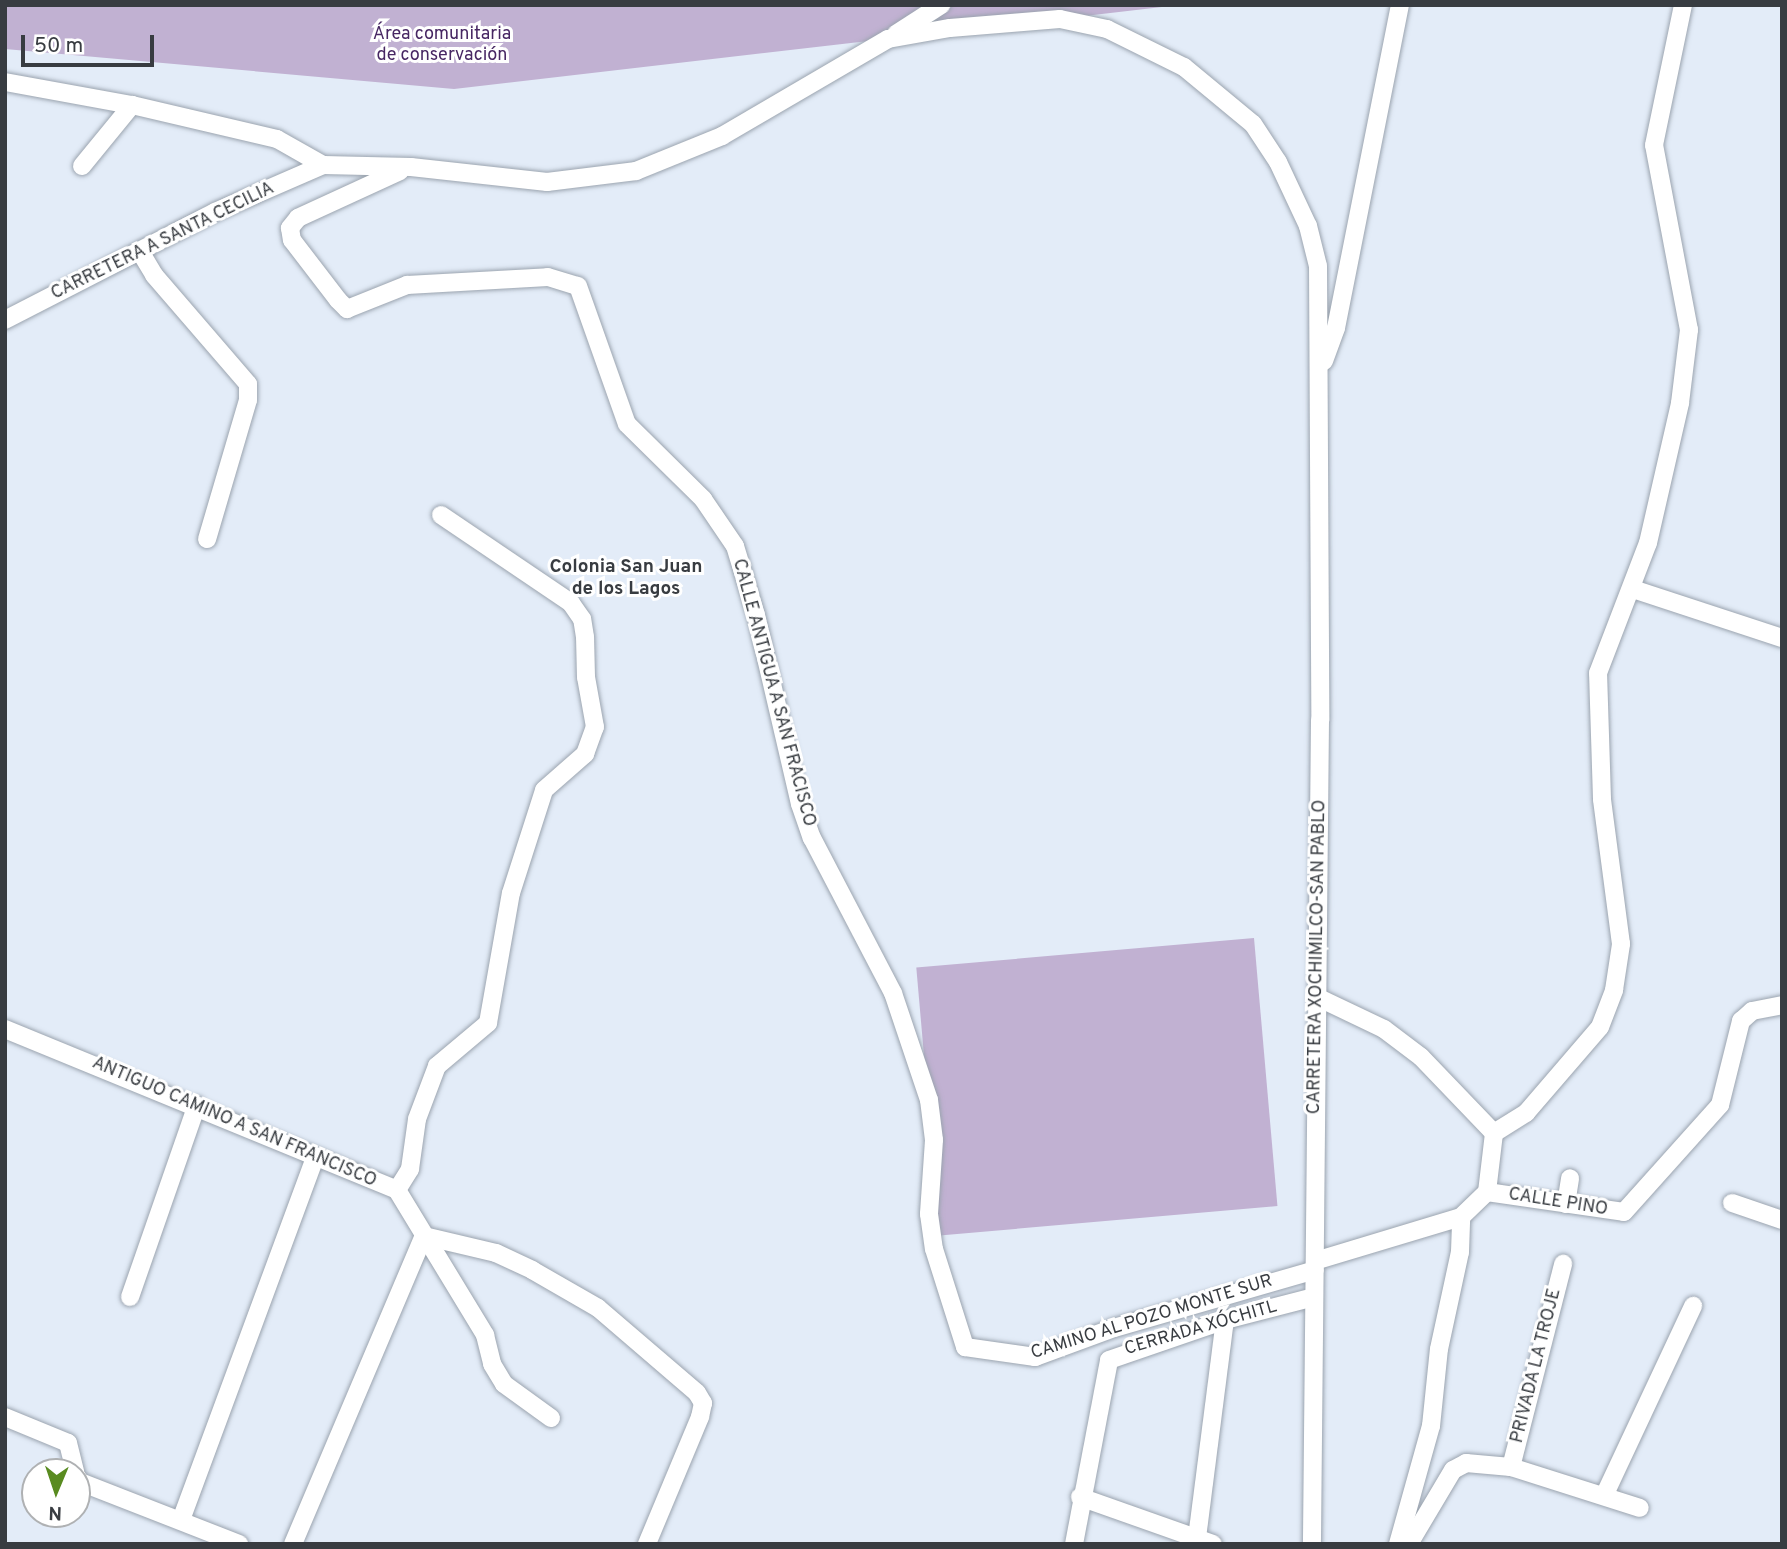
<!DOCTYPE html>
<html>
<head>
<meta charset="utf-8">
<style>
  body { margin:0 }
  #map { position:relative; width:1787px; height:1549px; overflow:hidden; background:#e3ecf8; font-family:Overpass,sans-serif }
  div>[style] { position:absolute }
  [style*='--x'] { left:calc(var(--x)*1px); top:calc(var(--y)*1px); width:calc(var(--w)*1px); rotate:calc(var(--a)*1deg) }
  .green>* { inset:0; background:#c1b1d2; transform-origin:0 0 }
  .roads { filter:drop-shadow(0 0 2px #9ba4af) drop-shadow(0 0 2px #9ba4af) }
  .minor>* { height:18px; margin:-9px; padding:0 9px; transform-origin:9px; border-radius:9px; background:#fff }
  span { translate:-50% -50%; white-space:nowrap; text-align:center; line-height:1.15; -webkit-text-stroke:6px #fff; paint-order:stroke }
  .park-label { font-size:18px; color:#472763 }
  .street-label { font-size:18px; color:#383c41 }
  .neighbourhood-label { font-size:19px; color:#383c41; font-weight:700 }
  .frame { position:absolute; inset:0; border:7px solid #383c41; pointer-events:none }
  .north { position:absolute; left:21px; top:1458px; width:70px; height:70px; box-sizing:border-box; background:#fff; border:2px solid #afb1b3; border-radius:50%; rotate:182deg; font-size:19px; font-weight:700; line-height:28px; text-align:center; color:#383c41 }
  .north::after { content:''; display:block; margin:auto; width:24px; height:32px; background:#598b20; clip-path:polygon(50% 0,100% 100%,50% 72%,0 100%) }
  .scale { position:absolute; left:21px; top:35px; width:133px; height:32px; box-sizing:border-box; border:4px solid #383c41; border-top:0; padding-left:9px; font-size:21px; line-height:24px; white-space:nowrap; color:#383c41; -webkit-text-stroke:5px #fff; paint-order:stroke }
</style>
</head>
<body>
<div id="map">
  <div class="green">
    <i style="clip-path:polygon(5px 5px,1179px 5px,454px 89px,5px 49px)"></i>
    <i style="left:1254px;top:938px;width:269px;height:339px;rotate:85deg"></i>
  </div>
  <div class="roads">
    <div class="minor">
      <i style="--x:896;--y:34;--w:54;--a:-32.8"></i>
      <i style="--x:5;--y:82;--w:129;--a:10.3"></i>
      <i style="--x:132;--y:105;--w:149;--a:13.2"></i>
      <i style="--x:277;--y:139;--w:53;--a:29.5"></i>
      <i style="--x:82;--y:166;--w:79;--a:-50.7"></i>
      <i style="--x:400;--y:171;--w:112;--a:155.3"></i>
      <i style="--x:298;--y:218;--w:13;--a:129"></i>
      <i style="--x:290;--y:228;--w:12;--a:81"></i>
      <i style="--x:292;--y:240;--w:76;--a:52.5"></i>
      <i style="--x:338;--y:300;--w:13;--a:45"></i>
      <i style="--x:347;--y:309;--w:65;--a:-21.8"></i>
      <i style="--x:407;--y:285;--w:141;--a:-3.2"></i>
      <i style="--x:548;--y:277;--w:31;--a:17"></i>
      <i style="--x:578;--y:286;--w:146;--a:70.5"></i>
      <i style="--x:627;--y:424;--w:107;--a:44.6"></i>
      <i style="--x:703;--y:499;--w:57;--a:55.8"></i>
      <i style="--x:735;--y:546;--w:72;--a:73.1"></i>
      <i style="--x:756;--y:615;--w:194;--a:76.9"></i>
      <i style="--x:800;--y:804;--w:36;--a:71"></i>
      <i style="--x:812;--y:838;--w:175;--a:62.4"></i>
      <i style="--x:893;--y:993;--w:113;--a:71.4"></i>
      <i style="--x:929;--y:1100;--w:40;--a:82.9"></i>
      <i style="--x:934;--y:1140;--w:74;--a:93.9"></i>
      <i style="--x:929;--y:1214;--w:35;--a:82"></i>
      <i style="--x:934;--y:1249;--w:103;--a:72.4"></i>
      <i style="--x:965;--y:1347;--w:71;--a:8.1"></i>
      <i style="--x:1035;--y:1357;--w:84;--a:-20.2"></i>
      <i style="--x:1114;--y:1328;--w:209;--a:-16.1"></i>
      <i style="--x:141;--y:253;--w:26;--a:59"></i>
      <i style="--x:154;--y:275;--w:144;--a:49.2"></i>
      <i style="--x:248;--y:384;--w:16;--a:90"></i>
      <i style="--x:248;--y:400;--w:145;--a:106.4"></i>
      <i style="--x:5;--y:320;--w:236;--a:-27.2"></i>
      <i style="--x:215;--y:212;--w:118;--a:-23.5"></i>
      <i style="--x:323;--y:165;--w:88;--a:1.3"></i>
      <i style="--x:411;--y:167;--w:137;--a:6.3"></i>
      <i style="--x:547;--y:182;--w:90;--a:-7"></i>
      <i style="--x:636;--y:171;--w:93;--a:-22.1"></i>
      <i style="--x:722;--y:136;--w:192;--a:-30.3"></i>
      <i style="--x:888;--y:39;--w:63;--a:-10.1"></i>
      <i style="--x:950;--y:28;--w:110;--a:-4.7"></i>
      <i style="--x:1060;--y:19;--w:48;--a:12"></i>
      <i style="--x:1107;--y:29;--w:86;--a:26.3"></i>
      <i style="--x:1184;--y:67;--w:89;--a:39.6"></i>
      <i style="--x:1253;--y:124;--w:45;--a:56.7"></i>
      <i style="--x:1278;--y:162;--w:71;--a:64.9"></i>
      <i style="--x:1308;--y:226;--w:41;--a:76"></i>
      <i style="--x:1318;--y:266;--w:454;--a:89.7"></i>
      <i style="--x:1320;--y:720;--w:824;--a:90.56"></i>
      <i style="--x:1324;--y:361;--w:35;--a:-70"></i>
      <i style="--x:1336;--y:328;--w:329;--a:-78.8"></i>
      <i style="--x:1633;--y:589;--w:157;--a:18.2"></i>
      <i style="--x:1317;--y:997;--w:74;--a:25.5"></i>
      <i style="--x:1384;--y:1029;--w:46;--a:37.1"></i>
      <i style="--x:1421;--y:1057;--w:105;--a:46.2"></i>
      <i style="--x:5;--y:1029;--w:424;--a:22.3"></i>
      <i style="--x:397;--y:1190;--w:170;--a:58.7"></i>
      <i style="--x:485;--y:1335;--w:30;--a:76"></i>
      <i style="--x:492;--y:1364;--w:23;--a:59"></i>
      <i style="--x:504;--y:1384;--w:58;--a:35.9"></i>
      <i style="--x:397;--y:1190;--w:25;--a:-58"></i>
      <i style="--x:410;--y:1169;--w:50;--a:-82"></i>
      <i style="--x:417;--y:1119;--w:57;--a:-69.3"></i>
      <i style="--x:437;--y:1066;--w:67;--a:-40.1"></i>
      <i style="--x:488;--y:1023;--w:132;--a:-80"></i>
      <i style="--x:511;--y:893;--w:108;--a:-72.2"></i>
      <i style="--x:544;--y:790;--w:55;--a:-41.3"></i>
      <i style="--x:585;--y:754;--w:29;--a:-70"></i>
      <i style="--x:595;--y:727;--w:51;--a:-100.2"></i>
      <i style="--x:586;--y:677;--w:40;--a:-91.4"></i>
      <i style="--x:585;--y:637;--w:18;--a:-99"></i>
      <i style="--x:582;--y:619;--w:19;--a:-125"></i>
      <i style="--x:571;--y:603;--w:157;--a:-145.9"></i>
      <i style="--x:1487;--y:1192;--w:59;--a:-83.2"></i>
      <i style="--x:1494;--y:1133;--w:38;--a:-32"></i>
      <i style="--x:1526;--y:1113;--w:113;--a:-49.3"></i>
      <i style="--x:1600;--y:1027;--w:40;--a:-69"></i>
      <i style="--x:1614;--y:990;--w:47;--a:-81.3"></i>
      <i style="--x:1621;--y:944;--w:146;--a:-97.5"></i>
      <i style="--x:1602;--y:799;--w:126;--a:-91.8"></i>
      <i style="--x:1598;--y:673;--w:139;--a:-69"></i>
      <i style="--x:1648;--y:543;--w:144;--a:-77.1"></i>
      <i style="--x:1680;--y:403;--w:74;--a:-83"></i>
      <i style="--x:1689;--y:330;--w:188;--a:-100.7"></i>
      <i style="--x:1654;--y:145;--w:143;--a:-78.3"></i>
      <i style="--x:1732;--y:1203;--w:53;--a:18.8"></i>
      <i style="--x:1566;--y:1204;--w:26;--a:-81"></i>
      <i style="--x:424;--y:1236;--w:74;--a:13.3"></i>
      <i style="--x:496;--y:1253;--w:40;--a:25"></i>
      <i style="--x:532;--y:1270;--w:76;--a:29.9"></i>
      <i style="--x:598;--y:1308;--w:130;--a:40.6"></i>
      <i style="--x:697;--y:1393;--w:12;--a:59"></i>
      <i style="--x:703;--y:1403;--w:14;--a:102"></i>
      <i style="--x:700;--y:1417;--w:138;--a:112.7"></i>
      <i style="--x:1315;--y:1261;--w:152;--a:-16.8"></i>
      <i style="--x:1461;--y:1217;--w:36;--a:-44"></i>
      <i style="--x:1487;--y:1192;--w:138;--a:8.3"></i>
      <i style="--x:1624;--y:1212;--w:144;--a:-48.1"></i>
      <i style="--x:1720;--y:1105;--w:87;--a:-76"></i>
      <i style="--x:1741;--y:1021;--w:15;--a:-42"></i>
      <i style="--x:1752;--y:1011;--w:31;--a:-11"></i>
      <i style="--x:130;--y:1297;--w:203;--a:-70.8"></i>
      <i style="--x:5;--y:1417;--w:68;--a:22.4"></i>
      <i style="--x:68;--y:1443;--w:30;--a:76"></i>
      <i style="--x:1511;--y:1467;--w:210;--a:-75.6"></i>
      <i style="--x:77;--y:1477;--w:6;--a:59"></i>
      <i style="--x:80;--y:1482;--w:171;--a:21.3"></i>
      <i style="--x:1605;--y:1494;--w:208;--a:-64.9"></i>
      <i style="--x:1080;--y:1497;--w:141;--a:19.5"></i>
      <i style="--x:181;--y:1520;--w:386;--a:-69.7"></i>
      <i style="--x:1197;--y:1538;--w:220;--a:-82.7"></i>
      <i style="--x:293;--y:1544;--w:335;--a:-67"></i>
      <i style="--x:1074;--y:1544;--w:187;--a:-79.2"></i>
      <i style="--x:1109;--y:1360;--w:123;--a:-19"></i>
      <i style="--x:1225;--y:1320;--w:92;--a:-14.5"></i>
      <i style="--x:1398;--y:1544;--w:123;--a:-74.4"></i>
      <i style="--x:1431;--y:1426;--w:77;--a:-84.1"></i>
      <i style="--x:1439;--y:1349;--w:99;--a:-77.8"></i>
      <i style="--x:1460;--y:1252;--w:35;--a:-88"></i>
      <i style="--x:1409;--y:1544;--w:86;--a:-59.3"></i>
      <i style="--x:1453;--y:1470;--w:15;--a:-28"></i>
      <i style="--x:1466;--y:1463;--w:45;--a:5.1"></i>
      <i style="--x:1511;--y:1467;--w:135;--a:17.6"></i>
    </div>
  </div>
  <div class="park-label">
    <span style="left:442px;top:46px">Área comunitaria<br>de conservación</span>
  </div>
  <div class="street-label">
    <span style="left:163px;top:242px;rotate:-26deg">CARRETERA A SANTA CECILIA</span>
    <span style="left:773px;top:693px;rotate:75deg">CALLE ANTIGUA A SAN FRACISCO</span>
    <span style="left:1318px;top:957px;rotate:-89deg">CARRETERA XOCHIMILCO-SAN PABLO</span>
    <span style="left:234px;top:1123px;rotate:23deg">ANTIGUO CAMINO A SAN FRANCISCO</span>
    <span style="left:1558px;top:1203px;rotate:9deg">CALLE PINO</span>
    <span style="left:1152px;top:1318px;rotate:-17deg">CAMINO AL POZO MONTE SUR</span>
    <span style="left:1201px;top:1329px;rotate:-16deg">CERRADA XÓCHITL</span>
    <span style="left:1537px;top:1366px;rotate:-76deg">PRIVADA LA TROJE</span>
  </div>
  <div class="neighbourhood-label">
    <span style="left:626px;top:579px">Colonia San Juan<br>de los Lagos</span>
  </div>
  <div class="frame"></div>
  <div class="north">N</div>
  <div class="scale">50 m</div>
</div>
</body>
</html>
